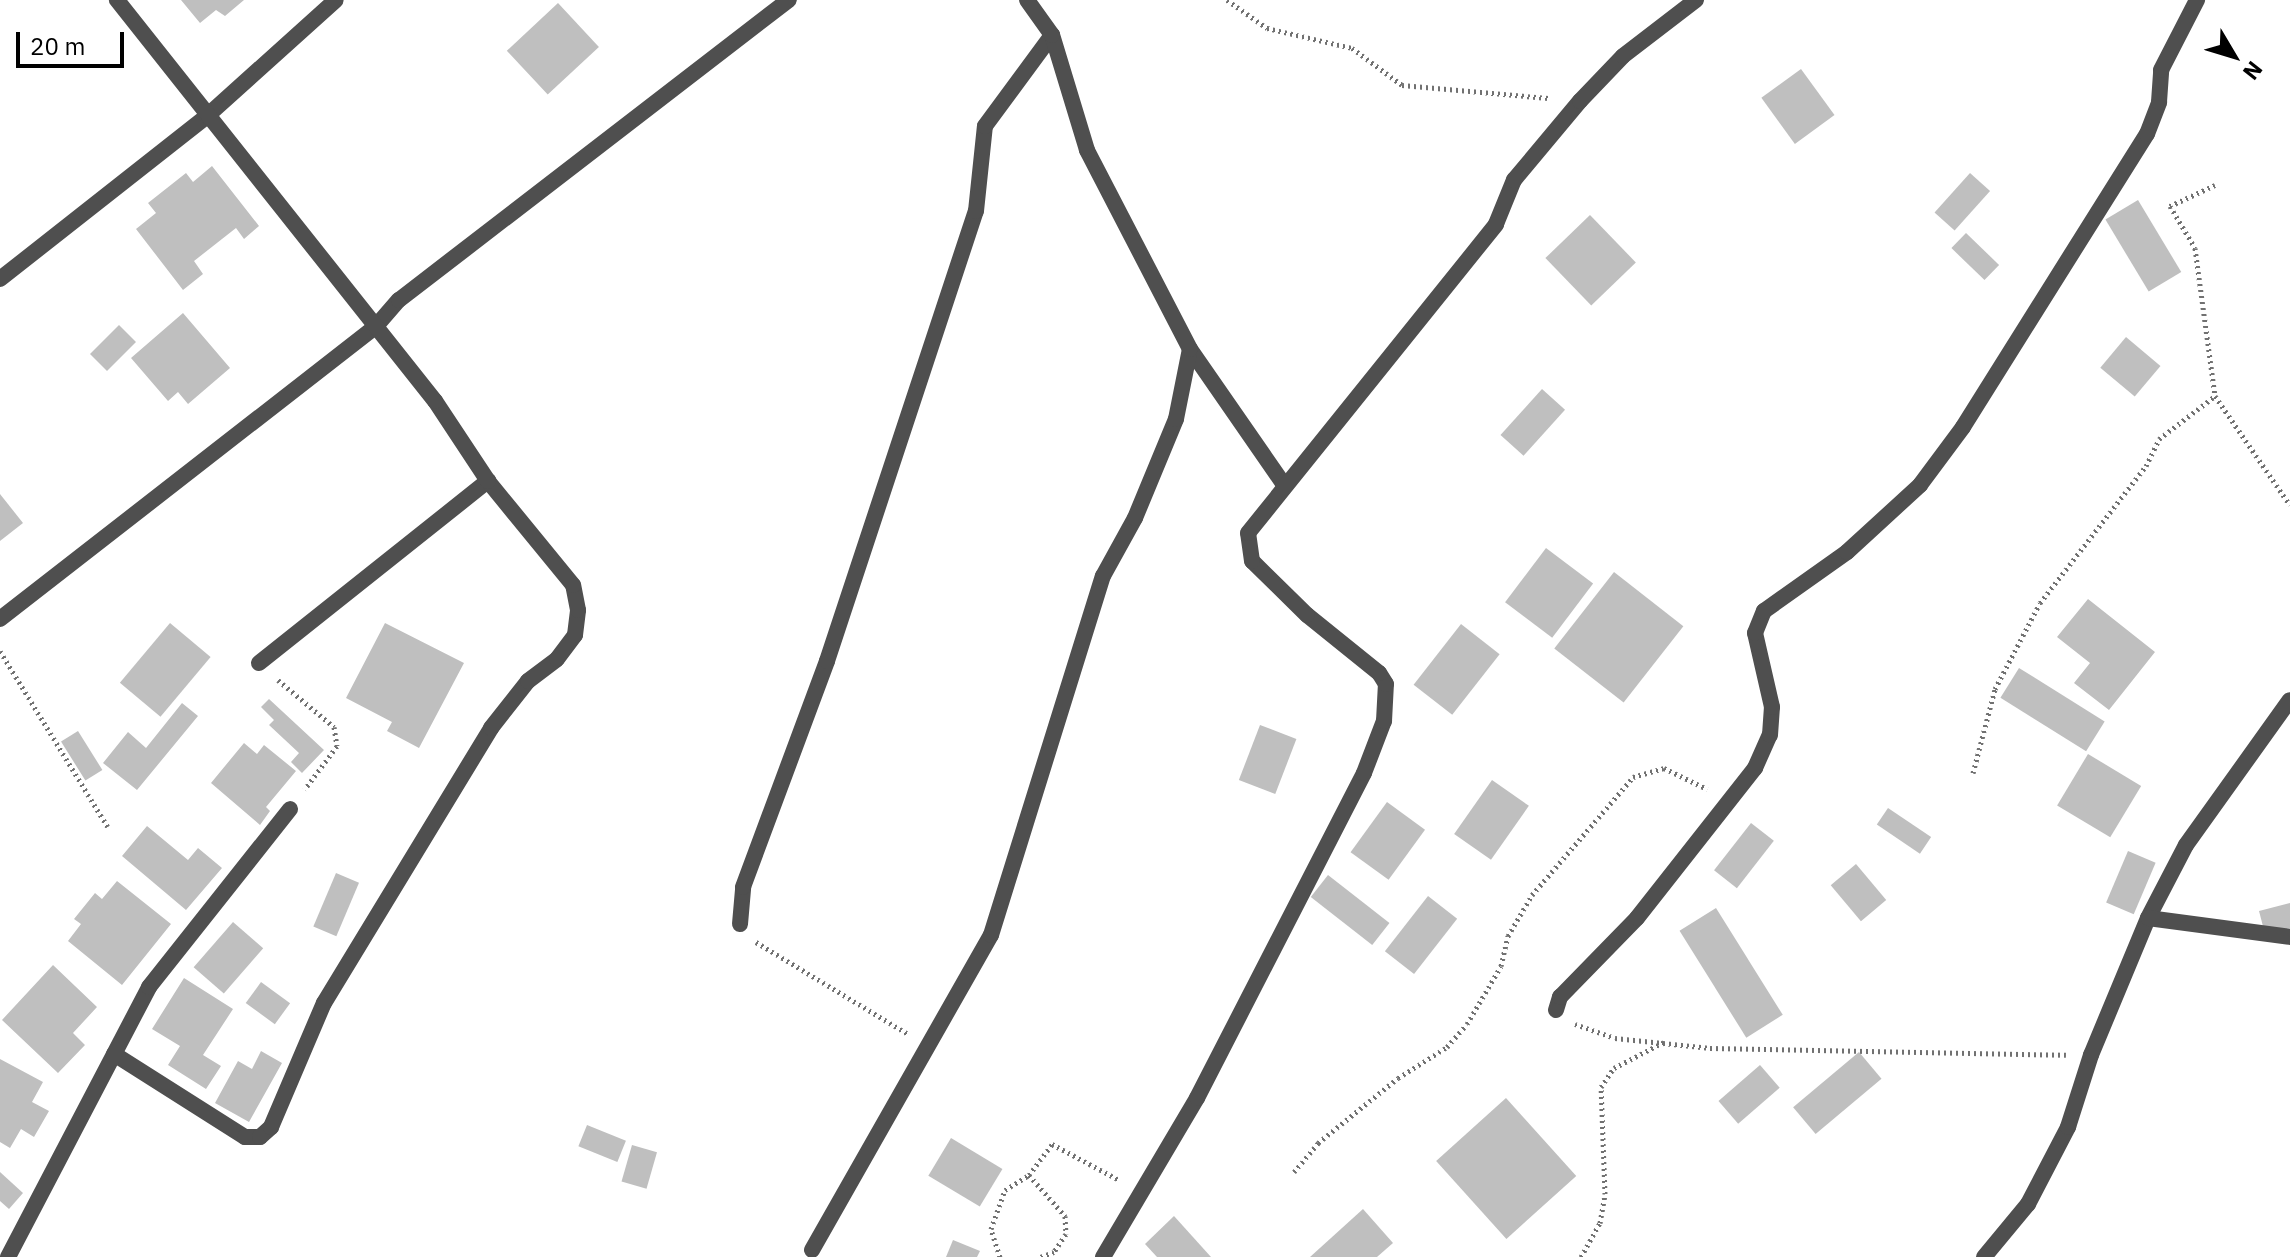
<!DOCTYPE html>
<html>
<head>
<meta charset="utf-8">
<style>
  body { margin:0 }
  #map { position:relative; width:2290px; height:1257px; overflow:hidden; background:#fff; font-family:"IBM Plex Sans",sans-serif }
  div>[style] { position:absolute }
  [style*='--x'] { left:calc(var(--x)*1px); top:calc(var(--y)*1px); width:calc(var(--w)*1px); rotate:calc(var(--a)*1deg) }
  .building>* { inset:0; background:#bfbfbf; transform-origin:0 0 }
  .path>* { height:5px; margin-top:-2.5px; transform-origin:0; background:repeating-linear-gradient(90deg,#717171 0 2px,transparent 0 6px) }
  .minor>* { height:16px; margin:-8px; padding:0 8px; transform-origin:8px; border-radius:8px; background:#4f4f4f }
  span { translate:-50% -50%; white-space:nowrap; text-align:center; line-height:1.15; -webkit-text-stroke:6px #fff; paint-order:stroke }
  .north { position:absolute; left:2194px; top:16px; width:80px; height:80px; -webkit-text-stroke:6px #fff; paint-order:stroke; rotate:128deg; font-size:22px; font-weight:700; line-height:32px; text-align:center; color:#000 }
  .north::after { content:''; display:block; margin:auto; width:28px; height:36px; background:#000; clip-path:polygon(50% 0,100% 100%,50% 72%,0 100%) }
  .scale { position:absolute; left:16px; top:32px; width:108px; height:36px; box-sizing:border-box; border:4px solid #000; border-top:0; padding-left:10px; font-size:24px; line-height:28px; white-space:nowrap; color:#000; -webkit-text-stroke:6px #fff; paint-order:stroke }
</style>
</head>
<body>
<div id="map">
  <div class="building">
    <i style="clip-path:polygon(181px 0,244px 0,225px 16px,216px 10px,200px 23px)"></i>
    <i style="left:558px;top:3px;width:60px;height:70px;rotate:47deg"></i>
    <i style="left:1801px;top:69px;width:57px;height:49px;rotate:54deg"></i>
    <i style="clip-path:polygon(212px 166px,259px 226px,244px 239px,236px 228px,194px 261px,203px 274px,183px 290px,136px 229px,156px 213px,148px 203px,186px 173px,193px 182px)"></i>
    <i style="left:1970px;top:173px;width:27px;height:53px;rotate:42deg"></i>
    <i style="left:2138px;top:200px;width:84px;height:38px;rotate:59deg"></i>
    <i style="left:1590px;top:215px;width:66px;height:62px;rotate:46deg"></i>
    <i style="left:1966px;top:233px;width:46px;height:21px;rotate:44deg"></i>
    <i style="clip-path:polygon(183px 313px,230px 368px,188px 404px,178px 392px,168px 401px,131px 358px)"></i>
    <i style="left:119px;top:325px;width:24px;height:41px;rotate:45deg"></i>
    <i style="left:2126px;top:337px;width:45px;height:40px;rotate:40deg"></i>
    <i style="left:1542px;top:389px;width:31px;height:62px;rotate:42deg"></i>
    <i style="clip-path:polygon(0 494px,23px 523px,0 541px)"></i>
    <i style="left:1546px;top:548px;width:59px;height:68px;rotate:37deg"></i>
    <i style="left:1614px;top:572px;width:88px;height:97px;rotate:38deg"></i>
    <i style="clip-path:polygon(2088px 599px,2155px 652px,2109px 710px,2074px 683px,2090px 663px,2057px 637px)"></i>
    <i style="left:170px;top:623px;width:53px;height:78px;rotate:40deg"></i>
    <i style="clip-path:polygon(385px 623px,464px 663px,419px 748px,387px 731px,392px 722px,346px 698px)"></i>
    <i style="left:1461px;top:624px;width:49px;height:77px;rotate:38deg"></i>
    <i style="left:2019px;top:668px;width:101px;height:35px;rotate:32deg"></i>
    <i style="clip-path:polygon(269px 699px,324px 750px,302px 773px,291px 762px,299px 753px,269px 725px,274px 720px,261px 707px)"></i>
    <i style="clip-path:polygon(182px 703px,198px 716px,137px 790px,103px 763px,128px 732px,146px 748px)"></i>
    <i style="left:1260px;top:725px;width:39px;height:59px;rotate:21deg"></i>
    <i style="left:78px;top:731px;width:46px;height:20px;rotate:58deg"></i>
    <i style="clip-path:polygon(244px 743px,257px 754px,264px 745px,296px 771px,266px 807px,270px 811px,260px 825px,211px 783px)"></i>
    <i style="left:2088px;top:754px;width:62px;height:60px;rotate:31deg"></i>
    <i style="left:1492px;top:780px;width:45px;height:66px;rotate:35deg"></i>
    <i style="left:1387px;top:802px;width:47px;height:62px;rotate:36deg"></i>
    <i style="left:1888px;top:808px;width:52px;height:20px;rotate:34deg"></i>
    <i style="left:1751px;top:823px;width:29px;height:60px;rotate:38deg"></i>
    <i style="clip-path:polygon(147px 826px,188px 860px,198px 848px,222px 868px,186px 910px,122px 856px)"></i>
    <i style="left:2128px;top:851px;width:30px;height:56px;rotate:23deg"></i>
    <i style="left:1856px;top:864px;width:47px;height:33px;rotate:50deg"></i>
    <i style="left:336px;top:873px;width:25px;height:58px;rotate:23deg"></i>
    <i style="left:1328px;top:875px;width:78px;height:28px;rotate:38deg"></i>
    <i style="clip-path:polygon(117px 881px,171px 924px,122px 985px,68px 941px,81px 924px,74px 919px,95px 893px,102px 899px)"></i>
    <i style="left:1428px;top:896px;width:37px;height:70px;rotate:38deg"></i>
    <i style="clip-path:polygon(2290px 903px,2290px 929px,2265px 934px,2259px 911px)"></i>
    <i style="left:1716px;top:908px;width:126px;height:43px;rotate:58deg"></i>
    <i style="left:233px;top:922px;width:40px;height:60px;rotate:41deg"></i>
    <i style="clip-path:polygon(53px 965px,97px 1007px,73px 1033px,85px 1045px,58px 1073px,2px 1020px)"></i>
    <i style="clip-path:polygon(184px 978px,233px 1009px,203px 1055px,221px 1066px,206px 1089px,168px 1065px,180px 1046px,152px 1029px)"></i>
    <i style="left:261px;top:982px;width:36px;height:26px;rotate:36deg"></i>
    <i style="clip-path:polygon(261px 1051px,282px 1063px,249px 1122px,215px 1103px,238px 1061px,252px 1069px)"></i>
    <i style="left:1859px;top:1052px;width:35px;height:86px;rotate:50deg"></i>
    <i style="clip-path:polygon(0 1059px,43px 1082px,32px 1102px,49px 1111px,34px 1137px,21px 1129px,10px 1148px,0 1142px)"></i>
    <i style="left:1760px;top:1065px;width:30px;height:55px;rotate:49deg"></i>
    <i style="left:1506px;top:1098px;width:105px;height:94px;rotate:48deg"></i>
    <i style="left:587px;top:1125px;width:42px;height:23px;rotate:22deg"></i>
    <i style="left:951px;top:1138px;width:60px;height:44px;rotate:31deg"></i>
    <i style="left:632px;top:1145px;width:26px;height:38px;rotate:16deg"></i>
    <i style="clip-path:polygon(0 1172px,23px 1193px,9px 1209px,0 1201px)"></i>
    <i style="clip-path:polygon(1363px 1209px,1393px 1243px,1377px 1257px,1310px 1257px)"></i>
    <i style="clip-path:polygon(1174px 1216px,1211px 1257px,1157px 1257px,1145px 1244px)"></i>
    <i style="clip-path:polygon(953px 1240px,980px 1251px,977px 1257px,946px 1257px)"></i>
  </div>
  <div class="path">
    <i style="--x:1227;--y:0;--w:49;--a:35"></i>
    <i style="--x:1267;--y:28;--w:87;--a:13.2"></i>
    <i style="--x:1352;--y:48;--w:62;--a:36.5"></i>
    <i style="--x:1402;--y:85;--w:147;--a:5.1"></i>
    <i style="--x:2215;--y:185;--w:50;--a:155"></i>
    <i style="--x:2170;--y:206;--w:49;--a:59.2"></i>
    <i style="--x:2195;--y:248;--w:149;--a:82.3"></i>
    <i style="--x:2215;--y:396;--w:132;--a:55.5"></i>
    <i style="--x:0;--y:651;--w:206;--a:58.5"></i>
    <i style="--x:278;--y:680;--w:73;--a:40"></i>
    <i style="--x:334;--y:727;--w:19;--a:81"></i>
    <i style="--x:337;--y:746;--w:54;--a:126.7"></i>
    <i style="--x:1973;--y:773;--w:87;--a:-75.3"></i>
    <i style="--x:1995;--y:689;--w:97;--a:-62.4"></i>
    <i style="--x:2040;--y:603;--w:173;--a:-52.3"></i>
    <i style="--x:2146;--y:466;--w:30;--a:-64"></i>
    <i style="--x:2159;--y:439;--w:71;--a:-37.5"></i>
    <i style="--x:756;--y:942;--w:178;--a:31.2"></i>
    <i style="--x:1575;--y:1024;--w:42;--a:19.3"></i>
    <i style="--x:1615;--y:1038;--w:96;--a:6"></i>
    <i style="--x:1710;--y:1048;--w:356;--a:1.1"></i>
    <i style="--x:1294;--y:1172;--w:38;--a:-50"></i>
    <i style="--x:1318;--y:1143;--w:103;--a:-39.1"></i>
    <i style="--x:1398;--y:1078;--w:58;--a:-32.3"></i>
    <i style="--x:1447;--y:1047;--w:30;--a:-49"></i>
    <i style="--x:1467;--y:1024;--w:67;--a:-59.6"></i>
    <i style="--x:1501;--y:966;--w:31;--a:-77"></i>
    <i style="--x:1508;--y:936;--w:48;--a:-59.7"></i>
    <i style="--x:1532;--y:895;--w:155;--a:-49.4"></i>
    <i style="--x:1633;--y:777;--w:32;--a:-16"></i>
    <i style="--x:1664;--y:768;--w:48;--a:26"></i>
    <i style="--x:1029;--y:1175;--w:55;--a:48.7"></i>
    <i style="--x:1065;--y:1216;--w:18;--a:87"></i>
    <i style="--x:1066;--y:1234;--w:22;--a:124"></i>
    <i style="--x:1054;--y:1252;--w:15;--a:160"></i>
    <i style="--x:1000;--y:1257;--w:29;--a:-108"></i>
    <i style="--x:991;--y:1229;--w:41;--a:-70.3"></i>
    <i style="--x:1005;--y:1190;--w:28;--a:-32"></i>
    <i style="--x:1029;--y:1175;--w:39;--a:-53"></i>
    <i style="--x:1052;--y:1144;--w:76;--a:28.2"></i>
    <i style="--x:1581;--y:1257;--w:39;--a:-61"></i>
    <i style="--x:1600;--y:1223;--w:29;--a:-80"></i>
    <i style="--x:1605;--y:1194;--w:107;--a:-92.1"></i>
    <i style="--x:1601;--y:1087;--w:23;--a:-56"></i>
    <i style="--x:1614;--y:1068;--w:56;--a:-27.5"></i>
  </div>
  <div class="minor">
    <i style="--x:0;--y:279;--w:263;--a:-38.2"></i>
    <i style="--x:207;--y:116;--w:173;--a:-42"></i>
    <i style="--x:1190;--y:349;--w:165;--a:55.3"></i>
    <i style="--x:0;--y:619;--w:478;--a:-37.9"></i>
    <i style="--x:377;--y:325;--w:33;--a:-49"></i>
    <i style="--x:399;--y:300;--w:492;--a:-37.6"></i>
    <i style="--x:259;--y:663;--w:293;--a:-38.5"></i>
    <i style="--x:2148;--y:918;--w:82;--a:-62.5"></i>
    <i style="--x:2186;--y:845;--w:178;--a:-54.4"></i>
    <i style="--x:740;--y:924;--w:37;--a:-85"></i>
    <i style="--x:743;--y:887;--w:241;--a:-69.6"></i>
    <i style="--x:827;--y:661;--w:474;--a:-71.7"></i>
    <i style="--x:976;--y:211;--w:85;--a:-84"></i>
    <i style="--x:985;--y:126;--w:113;--a:-53.6"></i>
    <i style="--x:1556;--y:1010;--w:14;--a:-73"></i>
    <i style="--x:1560;--y:997;--w:110;--a:-45.7"></i>
    <i style="--x:1637;--y:918;--w:191;--a:-51.8"></i>
    <i style="--x:1755;--y:768;--w:36;--a:-66"></i>
    <i style="--x:1770;--y:735;--w:28;--a:-86"></i>
    <i style="--x:1772;--y:707;--w:76;--a:-102.9"></i>
    <i style="--x:1755;--y:633;--w:24;--a:-68"></i>
    <i style="--x:1764;--y:611;--w:102;--a:-35.4"></i>
    <i style="--x:1847;--y:552;--w:99;--a:-42.5"></i>
    <i style="--x:1920;--y:485;--w:72;--a:-53.4"></i>
    <i style="--x:1963;--y:427;--w:346;--a:-57.9"></i>
    <i style="--x:2147;--y:134;--w:34;--a:-69"></i>
    <i style="--x:2159;--y:102;--w:32;--a:-86"></i>
    <i style="--x:2161;--y:70;--w:79;--a:-62.8"></i>
    <i style="--x:114;--y:1054;--w:155;--a:32.4"></i>
    <i style="--x:245;--y:1137;--w:15;--a:0"></i>
    <i style="--x:260;--y:1137;--w:15;--a:-42"></i>
    <i style="--x:271;--y:1127;--w:135;--a:-66.9"></i>
    <i style="--x:324;--y:1003;--w:322;--a:-58.7"></i>
    <i style="--x:491;--y:728;--w:60;--a:-51.8"></i>
    <i style="--x:528;--y:681;--w:36;--a:-37"></i>
    <i style="--x:557;--y:659;--w:30;--a:-53"></i>
    <i style="--x:575;--y:635;--w:25;--a:-83"></i>
    <i style="--x:578;--y:610;--w:25;--a:-101"></i>
    <i style="--x:573;--y:585;--w:134;--a:-129.3"></i>
    <i style="--x:488;--y:481;--w:96;--a:-123.5"></i>
    <i style="--x:435;--y:401;--w:512;--a:-128.42"></i>
    <i style="--x:812;--y:1250;--w:362;--a:-60.4"></i>
    <i style="--x:991;--y:935;--w:376;--a:-72.7"></i>
    <i style="--x:1103;--y:576;--w:66;--a:-61.1"></i>
    <i style="--x:1135;--y:518;--w:107;--a:-67.5"></i>
    <i style="--x:1176;--y:419;--w:71;--a:-78.7"></i>
    <i style="--x:1190;--y:349;--w:224;--a:-117.4"></i>
    <i style="--x:1087;--y:150;--w:120;--a:-106.9"></i>
    <i style="--x:1052;--y:35;--w:43;--a:-125.5"></i>
    <i style="--x:8;--y:1257;--w:305;--a:-62.4"></i>
    <i style="--x:149;--y:987;--w:227;--a:-51.6"></i>
    <i style="--x:1103;--y:1257;--w:185;--a:-59.4"></i>
    <i style="--x:1197;--y:1098;--w:365;--a:-62.8"></i>
    <i style="--x:1364;--y:773;--w:56;--a:-69"></i>
    <i style="--x:1384;--y:721;--w:37;--a:-87"></i>
    <i style="--x:1386;--y:684;--w:13;--a:-122"></i>
    <i style="--x:1379;--y:673;--w:92;--a:-141.1"></i>
    <i style="--x:1307;--y:615;--w:77;--a:-135.5"></i>
    <i style="--x:1252;--y:561;--w:28;--a:-98"></i>
    <i style="--x:1248;--y:533;--w:396;--a:-51.2"></i>
    <i style="--x:1496;--y:224;--w:48;--a:-67.8"></i>
    <i style="--x:1514;--y:180;--w:103;--a:-50.1"></i>
    <i style="--x:1580;--y:101;--w:62;--a:-46.3"></i>
    <i style="--x:1623;--y:56;--w:92;--a:-37.5"></i>
    <i style="--x:1984;--y:1257;--w:69;--a:-50.3"></i>
    <i style="--x:2028;--y:1204;--w:87;--a:-62.5"></i>
    <i style="--x:2068;--y:1127;--w:76;--a:-72.3"></i>
    <i style="--x:2091;--y:1055;--w:148;--a:-67.4"></i>
    <i style="--x:2148;--y:918;--w:143;--a:7.6"></i>
  </div>
  <div class="north">N</div>
  <div class="scale">20 m</div>
</div>
</body>
</html>
